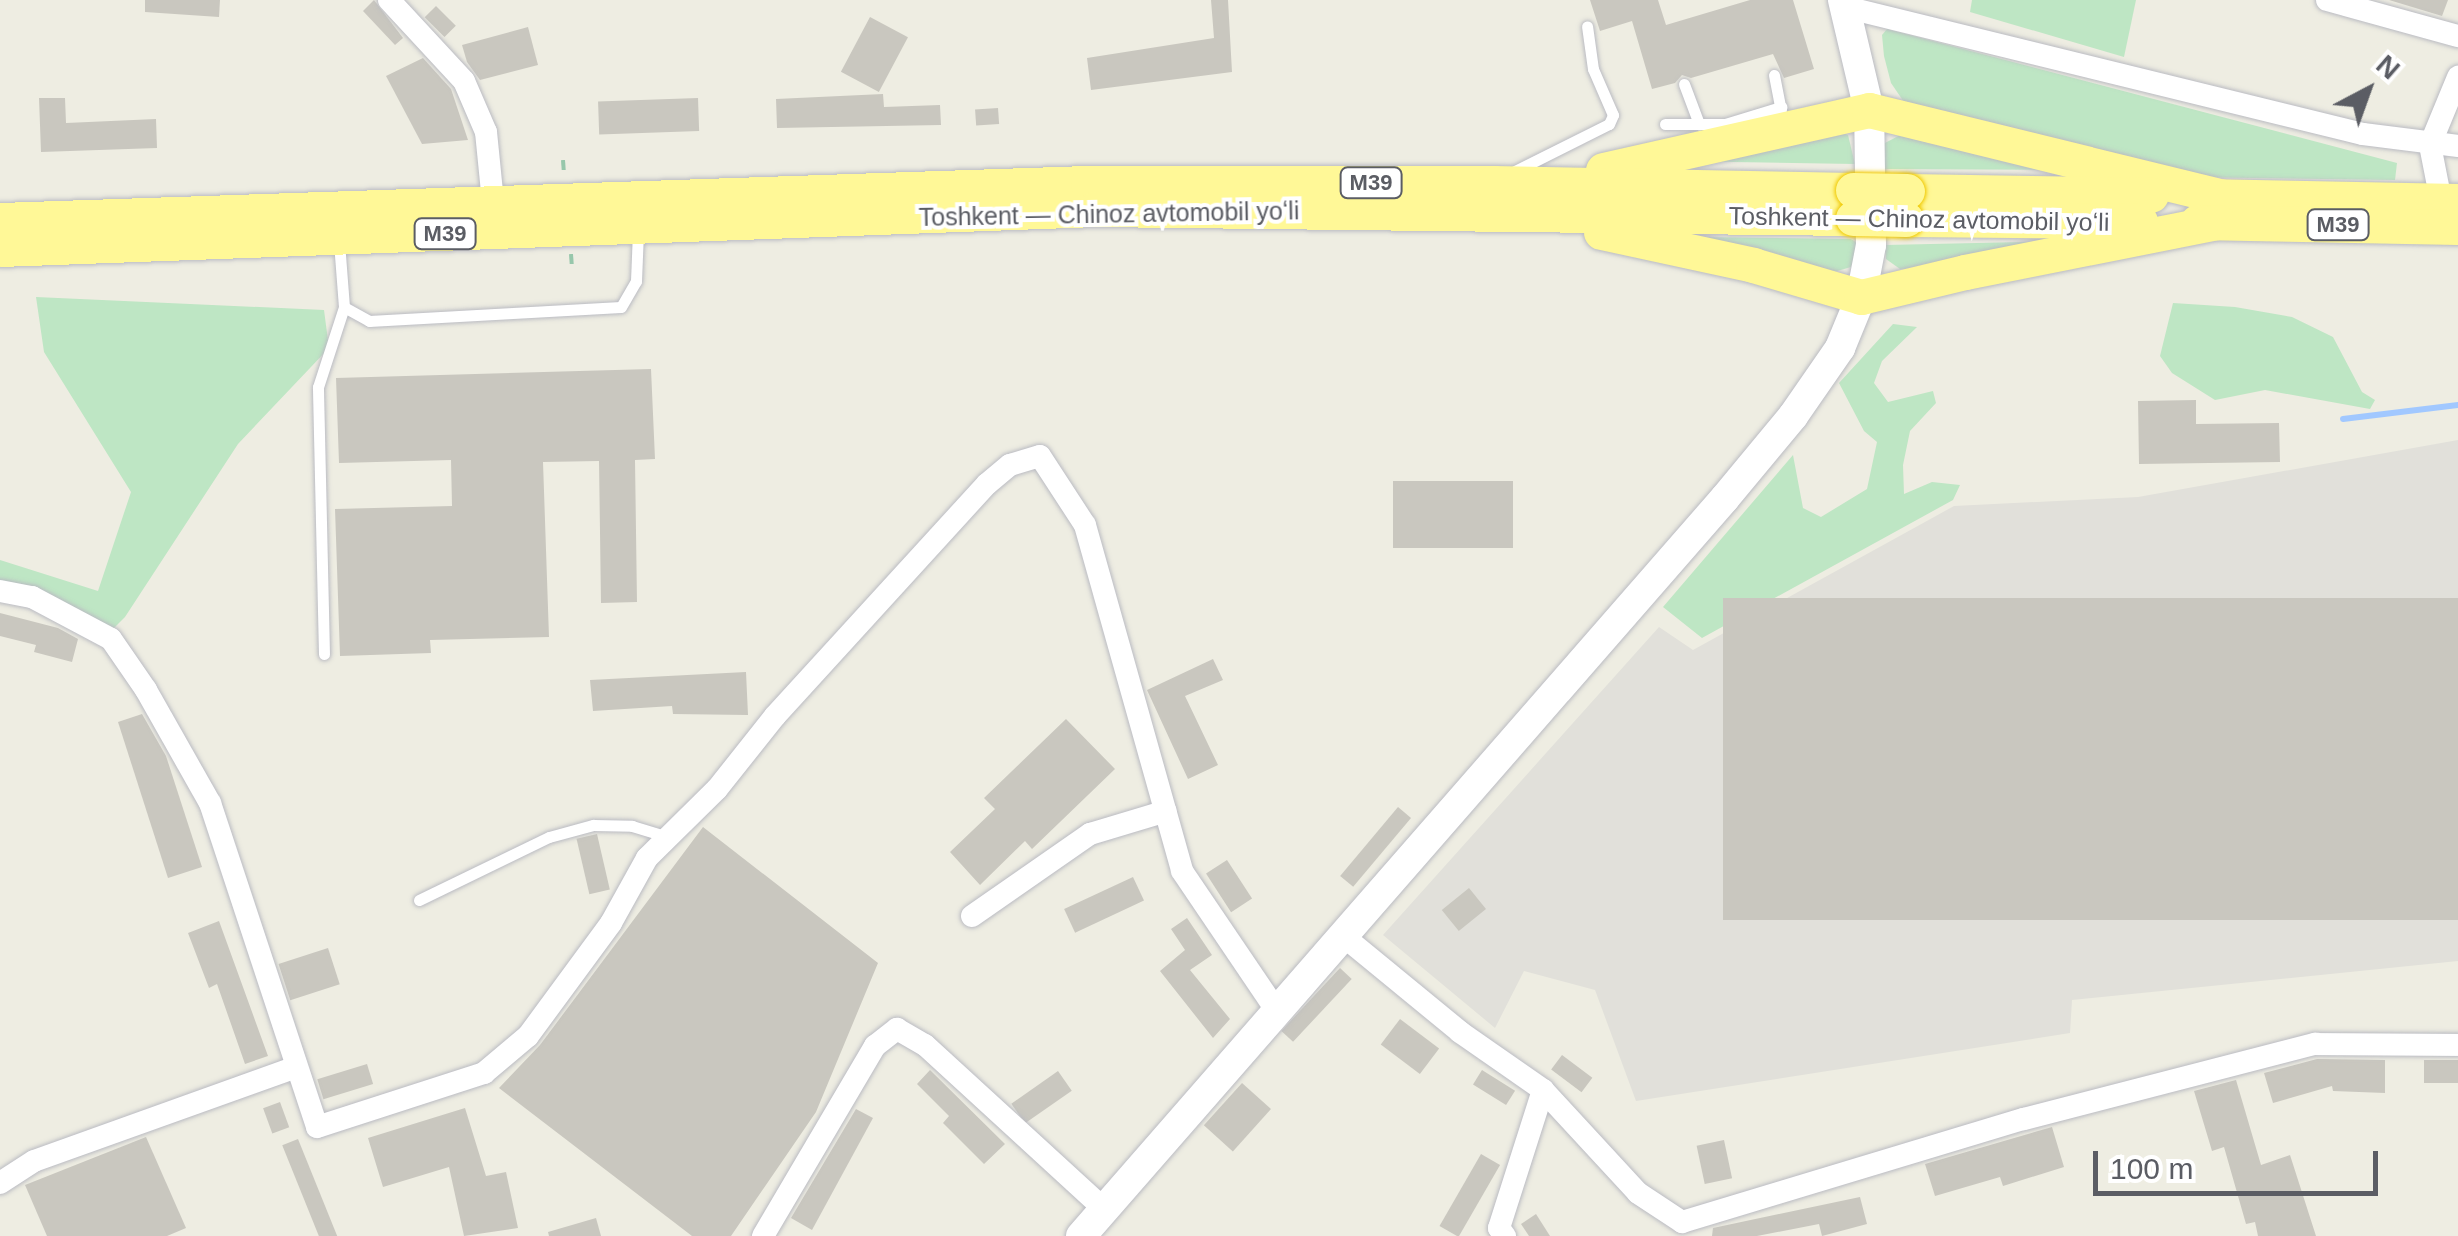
<!DOCTYPE html>
<html>
<head>
<meta charset="utf-8">
<style>
  body { margin:0 }
  #map { position:relative; width:2458px; height:1236px; overflow:hidden; background:#eeede2; font-family:Helvetica,sans-serif }
  div>[style] { position:absolute }
  [style*='--x'] { left:calc(var(--x)*1px); top:calc(var(--y)*1px); width:calc(var(--w)*1px); rotate:calc(var(--a)*1deg) }
  .industrial>* { inset:0; background:#e1e0da }
  .green>* { inset:0; background:#bee6c4 }
  .stream>* { height:6px; margin:-3px; padding:0 3px; transform-origin:3px; border-radius:3px; background:#a1c8ff }
  .building>* { inset:0; background:#c9c7bf; transform-origin:0 0 }
  .path>* { height:4px; margin-top:-2px; transform-origin:0; background:repeating-linear-gradient(90deg,#97c7ab 0 10px,transparent 0 15px) }
  .roads { filter:drop-shadow(0 0 2px #babbc2) drop-shadow(0 0 2px #babbc2) }
  .service>* { height:11px; margin:-5.5px; padding:0 5.5px; transform-origin:5.5px; border-radius:5.5px; background:#fff }
  .minor>* { height:22px; margin:-11px; padding:0 11px; transform-origin:11px; border-radius:11px; background:#fff }
  .secondary>* { height:30px; margin:-15px; padding:0 15px; transform-origin:15px; border-radius:15px; background:#fff }
  .trunk>* { height:35px; margin:-17.5px; padding:0 17.5px; transform-origin:17.5px; border-radius:17.5px; background:#fff897 }
  .bridges { filter:drop-shadow(0 0 2px #f0c800) drop-shadow(0 0 2px #f0c800) }
  .trunk-bridge>* { height:35px; margin:-17.5px; padding:0 17.5px; transform-origin:17.5px; border-radius:17.5px; background:#fff897 }
  span { translate:-50% -50%; white-space:nowrap; text-align:center; line-height:1.15; -webkit-text-stroke:8px #fff; paint-order:stroke }
  .shield-label span { padding:2px 8px; background:#fff; border:2px solid; border-radius:8px; -webkit-text-stroke-width:0 }
  .shield-label { font-size:22px; color:#5b5d64; font-weight:700 }
  .street-label { font-size:25px; color:#5b5d64 }
  .north { position:absolute; left:2318px; top:40px; width:100px; height:100px; -webkit-text-stroke:8px #fff; paint-order:stroke; rotate:41deg; font-size:28px; font-weight:700; line-height:40px; text-align:center; color:#5b5d64 }
  .north::after { content:''; display:block; margin:auto; width:35px; height:45px; background:#5b5d64; clip-path:polygon(50% 0,100% 100%,50% 72%,0 100%) }
  .scale { position:absolute; left:2093px; top:1151px; width:285px; height:45px; box-sizing:border-box; border:5px solid #5b5d64; border-top:0; padding-left:12px; font-size:30px; line-height:35px; white-space:nowrap; color:#5b5d64; -webkit-text-stroke:8px #fff; paint-order:stroke }
</style>
</head>
<body>
<div id="map">
  <div class="industrial">
    <i style="clip-path:polygon(2458px 440px,2458px 961px,2072px 1000px,2070px 1033px,1636px 1101px,1595px 990px,1524px 971px,1495px 1028px,1383px 935px,1659px 627px,1693px 650px,1954px 506px,2138px 497px)"></i>
  </div>
  <div class="green">
    <i style="clip-path:polygon(1972px 0,2136px 0,2124px 57px,1970px 12px)"></i>
    <i style="clip-path:polygon(1887px 29px,2397px 163px,2395px 180px,2181px 177px,1906px 105px,1891px 83px,1884px 56px,1882px 35px)"></i>
    <i style="clip-path:polygon(1834px 130px,1848px 135px,1855px 164px,1671px 161px)"></i>
    <i style="clip-path:polygon(1906px 132px,2094px 170px,1879px 169px,1883px 144px)"></i>
    <i style="clip-path:polygon(1697px 237px,1851px 239px,1859px 244px,1851px 267px,1827px 274px)"></i>
    <i style="clip-path:polygon(2074px 241px,1927px 268px,1900px 269px,1886px 259px,1885px 245px)"></i>
    <i style="clip-path:polygon(36px 297px,324px 310px,329px 348px,238px 444px,125px 617px,109px 633px,0 584px,0 560px,98px 591px,131px 492px,44px 352px)"></i>
    <i style="clip-path:polygon(2173px 303px,2235px 307px,2292px 317px,2333px 337px,2362px 392px,2375px 400px,2370px 409px,2265px 390px,2215px 400px,2172px 373px,2160px 356px)"></i>
    <i style="clip-path:polygon(1893px 324px,1917px 327px,1882px 361px,1874px 383px,1888px 402px,1933px 391px,1936px 403px,1910px 431px,1903px 465px,1904px 494px,1932px 482px,1960px 485px,1953px 500px,1702px 638px,1663px 607px,1793px 455px,1803px 508px,1821px 517px,1867px 489px,1877px 442px,1864px 431px,1839px 383px)"></i>
  </div>
  <div class="stream">
    <i style="--x:2343;--y:419;--w:116;--a:-6.9"></i>
  </div>
  <div class="building">
    <i style="clip-path:polygon(145px 0,220px 0,219px 17px,145px 12px)"></i>
    <i style="clip-path:polygon(374px 0,403px 38px,395px 45px,363px 11px)"></i>
    <i style="clip-path:polygon(1211px 0,1228px 0,1232px 72px,1091px 90px,1087px 58px,1214px 38px)"></i>
    <i style="clip-path:polygon(1590px 0,1658px 0,1666px 25px,1750px 0,1793px 0,1814px 69px,1784px 78px,1773px 54px,1691px 78px,1682px 75px,1675px 83px,1652px 89px,1632px 21px,1600px 31px)"></i>
    <i style="clip-path:polygon(2389px 0,2448px 0,2442px 16px)"></i>
    <i style="left:436px;top:6px;width:28px;height:16px;rotate:45deg"></i>
    <i style="left:870px;top:17px;width:43px;height:62px;rotate:28deg"></i>
    <i style="clip-path:polygon(528px 27px,538px 65px,480px 80px,467px 62px,462px 45px)"></i>
    <i style="clip-path:polygon(423px 58px,451px 89px,468px 140px,422px 144px,386px 76px)"></i>
    <i style="clip-path:polygon(883px 94px,884px 107px,940px 105px,941px 125px,777px 128px,776px 99px)"></i>
    <i style="clip-path:polygon(39px 98px,65px 98px,66px 123px,156px 119px,157px 148px,41px 152px)"></i>
    <i style="left:698px;top:98px;width:33px;height:100px;rotate:88deg"></i>
    <i style="left:998px;top:108px;width:16px;height:23px;rotate:86deg"></i>
    <i style="clip-path:polygon(651px 369px,655px 459px,635px 460px,637px 602px,601px 603px,599px 461px,543px 462px,549px 637px,430px 640px,431px 653px,340px 656px,335px 509px,452px 506px,451px 460px,339px 463px,336px 378px)"></i>
    <i style="clip-path:polygon(2196px 400px,2196px 424px,2279px 423px,2280px 462px,2139px 464px,2138px 401px)"></i>
    <i style="left:1393px;top:481px;width:120px;height:67px"></i>
    <i style="left:2458px;top:598px;width:322px;height:735px;rotate:90deg"></i>
    <i style="clip-path:polygon(0 613px,58px 628px,78px 639px,72px 662px,34px 652px,36px 645px,0 636px)"></i>
    <i style="clip-path:polygon(1213px 659px,1223px 680px,1185px 696px,1218px 765px,1188px 779px,1147px 690px)"></i>
    <i style="clip-path:polygon(746px 672px,748px 715px,673px 714px,672px 706px,593px 711px,590px 680px)"></i>
    <i style="clip-path:polygon(142px 714px,166px 756px,202px 867px,168px 878px,118px 722px)"></i>
    <i style="clip-path:polygon(1066px 719px,1115px 769px,1032px 849px,1025px 841px,980px 885px,950px 852px,995px 809px,984px 798px)"></i>
    <i style="left:1398px;top:807px;width:17px;height:90px;rotate:40deg"></i>
    <i style="clip-path:polygon(703px 827px,878px 963px,816px 1112px,731px 1236px,692px 1236px,499px 1088px,540px 1045px)"></i>
    <i style="left:597px;top:834px;width:57px;height:21px;rotate:77deg"></i>
    <i style="left:1227px;top:860px;width:46px;height:25px;rotate:57deg"></i>
    <i style="left:1133px;top:877px;width:26px;height:76px;rotate:65deg"></i>
    <i style="left:1469px;top:888px;width:27px;height:35px;rotate:51deg"></i>
    <i style="clip-path:polygon(1187px 918px,1212px 955px,1190px 970px,1230px 1019px,1213px 1038px,1160px 971px,1185px 950px,1171px 929px)"></i>
    <i style="clip-path:polygon(219px 921px,268px 1056px,245px 1064px,217px 984px,209px 988px,188px 933px)"></i>
    <i style="left:328px;top:948px;width:38px;height:52px;rotate:72deg"></i>
    <i style="left:1340px;top:968px;width:16px;height:86px;rotate:43deg"></i>
    <i style="left:1400px;top:1019px;width:49px;height:32px;rotate:37deg"></i>
    <i style="left:1562px;top:1055px;width:38px;height:18px;rotate:37deg"></i>
    <i style="clip-path:polygon(2317px 1059px,2385px 1060px,2385px 1093px,2333px 1091px,2332px 1086px,2273px 1103px,2264px 1073px)"></i>
    <i style="left:2424px;top:1060px;width:34px;height:23px"></i>
    <i style="left:367px;top:1064px;width:21px;height:52px;rotate:73deg"></i>
    <i style="clip-path:polygon(930px 1070px,1005px 1144px,984px 1164px,943px 1123px,949px 1116px,917px 1084px)"></i>
    <i style="left:1482px;top:1070px;width:39px;height:17px;rotate:32deg"></i>
    <i style="left:1058px;top:1071px;width:24px;height:57px;rotate:55deg"></i>
    <i style="clip-path:polygon(2236px 1080px,2261px 1165px,2290px 1155px,2316px 1236px,2258px 1236px,2255px 1222px,2246px 1224px,2224px 1147px,2212px 1151px,2194px 1091px)"></i>
    <i style="left:1242px;top:1083px;width:39px;height:57px;rotate:42deg"></i>
    <i style="left:280px;top:1102px;width:27px;height:18px;rotate:70deg"></i>
    <i style="clip-path:polygon(465px 1108px,486px 1176px,506px 1172px,518px 1228px,464px 1236px,449px 1167px,383px 1187px,368px 1138px)"></i>
    <i style="clip-path:polygon(856px 1109px,873px 1118px,812px 1230px,791px 1218px)"></i>
    <i style="clip-path:polygon(2052px 1127px,2064px 1167px,2003px 1186px,2000px 1177px,1935px 1196px,1925px 1164px)"></i>
    <i style="clip-path:polygon(146px 1137px,186px 1228px,167px 1236px,47px 1236px,25px 1185px)"></i>
    <i style="left:298px;top:1139px;width:105px;height:17px;rotate:68deg"></i>
    <i style="left:1724px;top:1140px;width:39px;height:28px;rotate:78deg"></i>
    <i style="left:1481px;top:1154px;width:22px;height:83px;rotate:30deg"></i>
    <i style="clip-path:polygon(1860px 1197px,1867px 1224px,1822px 1236px,1819px 1224px,1757px 1236px,1712px 1236px,1713px 1228px)"></i>
    <i style="clip-path:polygon(1536px 1214px,1550px 1236px,1529px 1236px,1521px 1224px)"></i>
    <i style="clip-path:polygon(596px 1218px,601px 1236px,549px 1236px,548px 1232px)"></i>
  </div>
  <div class="path">
    <i style="--x:563;--y:160;--w:15;--a:86"></i>
    <i style="--x:571;--y:254;--w:15;--a:86"></i>
  </div>
  <div class="roads">
    <div class="service">
      <i style="--x:1774;--y:75;--w:36;--a:79"></i>
      <i style="--x:1684;--y:84;--w:43;--a:69.4"></i>
      <i style="--x:1665;--y:124;--w:60;--a:0"></i>
      <i style="--x:1725;--y:124;--w:59;--a:-16.9"></i>
      <i style="--x:1513;--y:172;--w:107;--a:-26.6"></i>
      <i style="--x:1609;--y:124;--w:10;--a:-66"></i>
      <i style="--x:1613;--y:115;--w:50;--a:-113.5"></i>
      <i style="--x:1593;--y:69;--w:43;--a:-97.9"></i>
      <i style="--x:339;--y:242;--w:65;--a:85.6"></i>
      <i style="--x:344;--y:307;--w:29;--a:29"></i>
      <i style="--x:369;--y:321;--w:252;--a:-3.2"></i>
      <i style="--x:621;--y:307;--w:30;--a:-60"></i>
      <i style="--x:636;--y:281;--w:50;--a:-87.7"></i>
      <i style="--x:324;--y:654;--w:267;--a:-91.3"></i>
      <i style="--x:318;--y:387;--w:84;--a:-72"></i>
      <i style="--x:419;--y:900;--w:144;--a:-25.9"></i>
      <i style="--x:549;--y:837;--w:46;--a:-15.3"></i>
      <i style="--x:593;--y:825;--w:39;--a:1"></i>
      <i style="--x:632;--y:826;--w:37;--a:17"></i>
    </div>
    <div class="minor">
      <i style="--x:389;--y:0;--w:110;--a:47.2"></i>
      <i style="--x:464;--y:81;--w:56;--a:66.7"></i>
      <i style="--x:486;--y:132;--w:70;--a:84.3"></i>
      <i style="--x:2327;--y:0;--w:136;--a:15.4"></i>
      <i style="--x:1845;--y:7;--w:533;--a:13.78"></i>
      <i style="--x:2363;--y:134;--w:96;--a:7.2"></i>
      <i style="--x:2441;--y:201;--w:57;--a:-101.1"></i>
      <i style="--x:2430;--y:145;--w:74;--a:-67.6"></i>
      <i style="--x:0;--y:591;--w:33;--a:11"></i>
      <i style="--x:32;--y:597;--w:89;--a:28"></i>
      <i style="--x:111;--y:639;--w:62;--a:55.5"></i>
      <i style="--x:146;--y:690;--w:130;--a:60.5"></i>
      <i style="--x:210;--y:803;--w:341;--a:71.7"></i>
      <i style="--x:317;--y:1127;--w:176;--a:-17.9"></i>
      <i style="--x:484;--y:1073;--w:57;--a:-40.1"></i>
      <i style="--x:528;--y:1036;--w:140;--a:-53.7"></i>
      <i style="--x:611;--y:923;--w:74;--a:-61"></i>
      <i style="--x:647;--y:858;--w:98;--a:-44.6"></i>
      <i style="--x:717;--y:789;--w:93;--a:-51.5"></i>
      <i style="--x:775;--y:716;--w:314;--a:-47.6"></i>
      <i style="--x:987;--y:484;--w:30;--a:-40"></i>
      <i style="--x:1010;--y:465;--w:31;--a:-17"></i>
      <i style="--x:1040;--y:456;--w:82;--a:56.9"></i>
      <i style="--x:1085;--y:525;--w:359;--a:74.3"></i>
      <i style="--x:1182;--y:871;--w:168;--a:55.9"></i>
      <i style="--x:972;--y:916;--w:144;--a:-34.8"></i>
      <i style="--x:1090;--y:834;--w:79;--a:-16.8"></i>
      <i style="--x:1342;--y:935;--w:153;--a:39.4"></i>
      <i style="--x:1460;--y:1032;--w:101;--a:34.9"></i>
      <i style="--x:1543;--y:1090;--w:140;--a:47.3"></i>
      <i style="--x:1638;--y:1193;--w:53;--a:33.4"></i>
      <i style="--x:1682;--y:1222;--w:357;--a:-16.8"></i>
      <i style="--x:2024;--y:1119;--w:301;--a:-14.5"></i>
      <i style="--x:2315;--y:1044;--w:143;--a:0.4"></i>
      <i style="--x:0;--y:1183;--w:40;--a:-32.9"></i>
      <i style="--x:34;--y:1161;--w:279;--a:-19.7"></i>
      <i style="--x:763;--y:1236;--w:221;--a:-59.5"></i>
      <i style="--x:875;--y:1046;--w:28;--a:-38"></i>
      <i style="--x:897;--y:1029;--w:32;--a:30"></i>
      <i style="--x:925;--y:1045;--w:243;--a:42.5"></i>
      <i style="--x:1505;--y:1236;--w:10;--a:-127"></i>
      <i style="--x:1499;--y:1228;--w:145;--a:-72.3"></i>
    </div>
    <div class="secondary">
      <i style="--x:1081;--y:1236;--w:979;--a:-48.89"></i>
      <i style="--x:1725;--y:498;--w:107;--a:-50.3"></i>
      <i style="--x:1793;--y:416;--w:83;--a:-55.3"></i>
      <i style="--x:1840;--y:348;--w:55;--a:-67.6"></i>
      <i style="--x:1861;--y:297;--w:53;--a:-79.1"></i>
      <i style="--x:1871;--y:245;--w:135;--a:-90.8"></i>
      <i style="--x:1869;--y:110;--w:113;--a:-103.3"></i>
    </div>
    <div class="trunk">
      <i style="--x:1603;--y:170;--w:273;--a:-12.7"></i>
      <i style="--x:1869;--y:110;--w:364;--a:13.8"></i>
      <i style="--x:1907;--y:191;--w:244;--a:0.9"></i>
      <i style="--x:2203;--y:196;--w:255;--a:1.1"></i>
      <i style="--x:1906;--y:219;--w:234;--a:0.5"></i>
      <i style="--x:0;--y:220;--w:1089;--a:-1.95"></i>
      <i style="--x:1088;--y:183;--w:405;--a:0"></i>
      <i style="--x:1493;--y:183;--w:360;--a:1.1"></i>
      <i style="--x:2197;--y:222;--w:261;--a:1.1"></i>
      <i style="--x:1601;--y:232;--w:156;--a:12.2"></i>
      <i style="--x:1753;--y:265;--w:113;--a:16.5"></i>
      <i style="--x:1861;--y:297;--w:107;--a:-13.5"></i>
      <i style="--x:1965;--y:272;--w:258;--a:-11.2"></i>
      <i style="--x:0;--y:249;--w:1096;--a:-2.09"></i>
      <i style="--x:1095;--y:209;--w:758;--a:0.68"></i>
    </div>
  </div>
  <div class="bridges">
    <div class="trunk-bridge">
      <i style="--x:1853;--y:190;--w:54;--a:1.1"></i>
      <i style="--x:1853;--y:218;--w:53;--a:1.1"></i>
    </div>
  </div>
  <div class="shield-label">
    <span style="left:1371px;top:183px">M39</span>
    <span style="left:2338px;top:225px">M39</span>
    <span style="left:445px;top:234px">M39</span>
  </div>
  <div class="street-label">
    <span style="left:1109px;top:214px;rotate:-1deg">Toshkent — Chinoz avtomobil yoʻli</span>
    <span style="left:1919px;top:219px;rotate:1deg">Toshkent — Chinoz avtomobil yoʻli</span>
  </div>
  <div class="north">N</div>
  <div class="scale">100 m</div>
</div>
</body>
</html>
